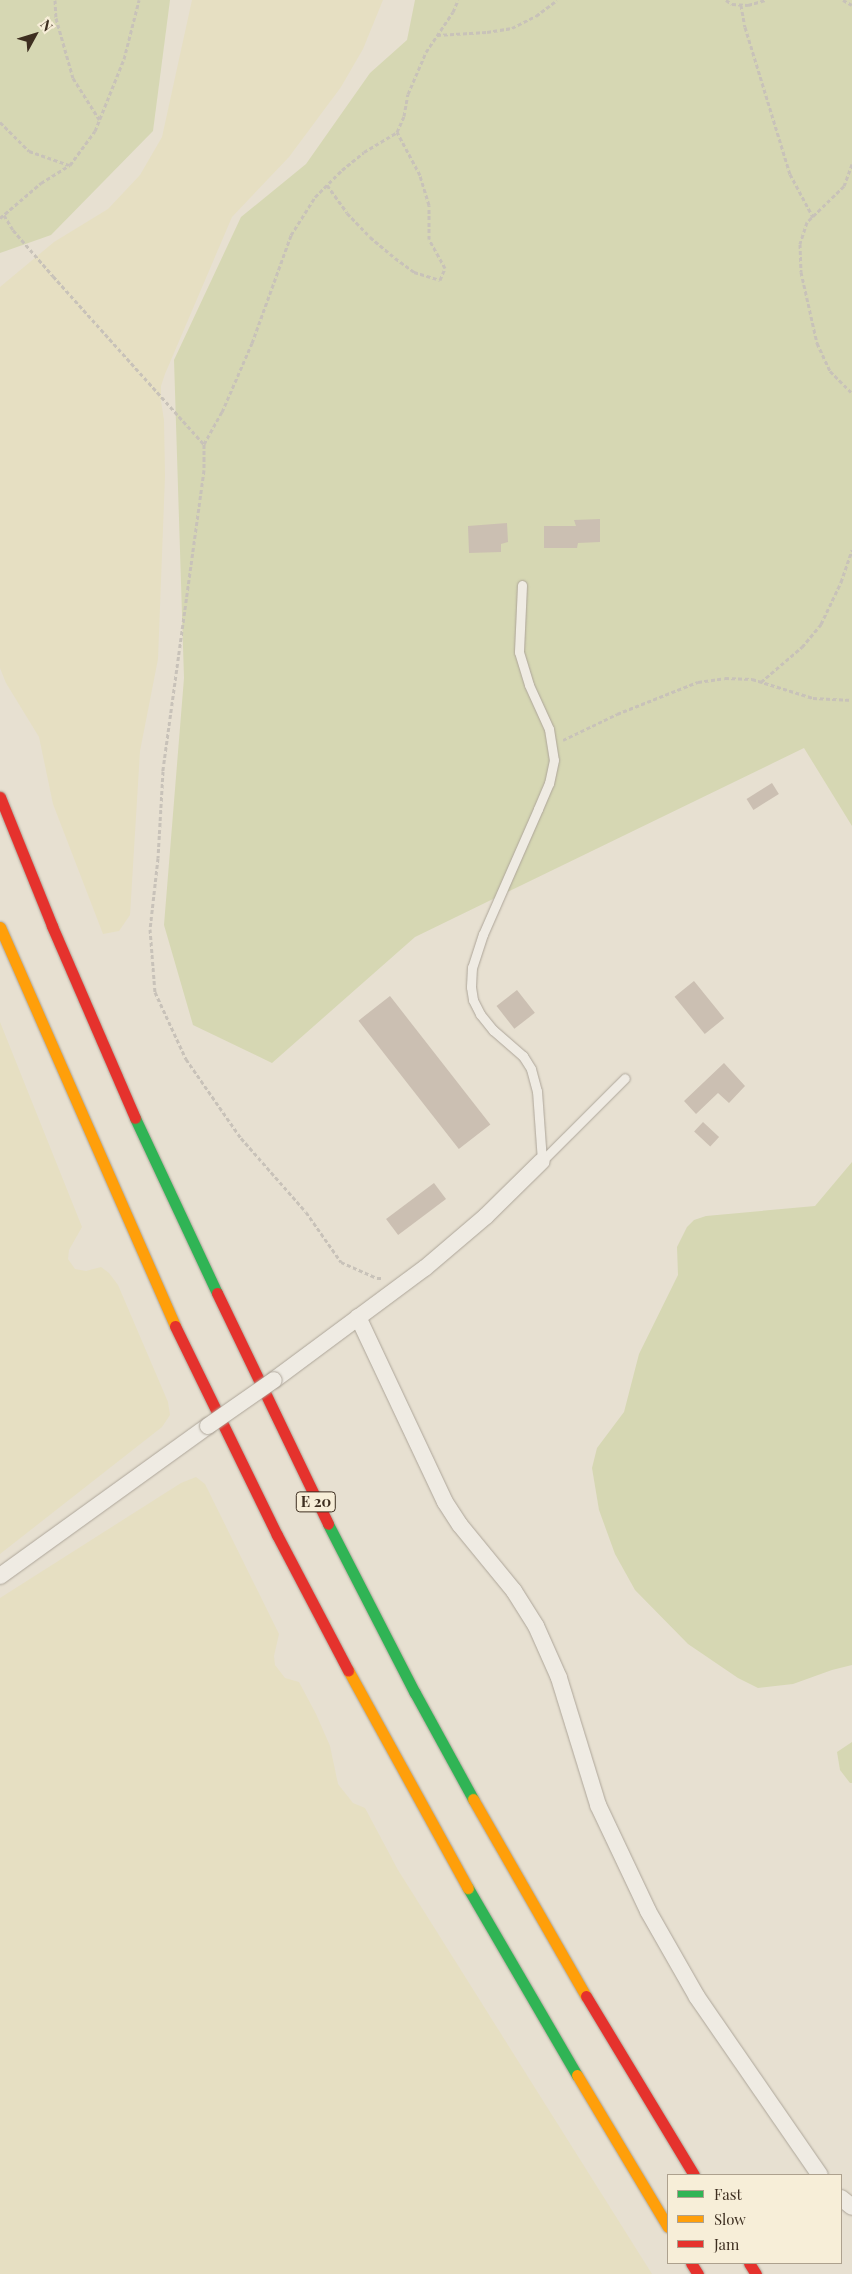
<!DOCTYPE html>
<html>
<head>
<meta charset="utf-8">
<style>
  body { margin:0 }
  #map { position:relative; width:852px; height:2274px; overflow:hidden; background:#e7e0d1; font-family:"Playfair Display",serif }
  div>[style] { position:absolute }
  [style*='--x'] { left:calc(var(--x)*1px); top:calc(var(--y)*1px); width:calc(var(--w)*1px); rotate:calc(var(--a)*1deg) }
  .farmland>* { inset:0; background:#e6dfc2 }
  .green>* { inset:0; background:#d6d7b3 }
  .building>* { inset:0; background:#cbbfb2; transform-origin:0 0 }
  .path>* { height:3px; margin-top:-1.5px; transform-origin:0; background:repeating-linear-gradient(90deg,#c8c2b9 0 4px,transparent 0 6.5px) }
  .roads { filter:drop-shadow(0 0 1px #ada599) drop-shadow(0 0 1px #ada599) }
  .lane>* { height:9px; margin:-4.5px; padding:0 4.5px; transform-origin:4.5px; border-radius:4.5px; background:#efebe3 }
  .street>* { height:16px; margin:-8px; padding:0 8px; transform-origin:8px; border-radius:8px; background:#efebe3 }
  .fast>* { height:11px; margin:-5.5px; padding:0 5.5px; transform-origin:5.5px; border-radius:5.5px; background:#30b455 }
  .slow>* { height:11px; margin:-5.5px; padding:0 5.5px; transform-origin:5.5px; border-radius:5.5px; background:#ff9f0a }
  .jam>* { height:11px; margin:-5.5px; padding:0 5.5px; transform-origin:5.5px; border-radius:5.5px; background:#e5322d }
  .bridges { filter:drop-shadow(0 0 1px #ada599) drop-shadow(0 0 1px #ada599) }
  .street-bridge>* { height:16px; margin:-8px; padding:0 8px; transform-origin:8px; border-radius:8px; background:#efebe3 }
  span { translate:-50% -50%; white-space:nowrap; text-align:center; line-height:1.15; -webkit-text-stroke:4.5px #f7eed8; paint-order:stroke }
  .shield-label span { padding:1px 4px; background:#f7eed8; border:1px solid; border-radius:4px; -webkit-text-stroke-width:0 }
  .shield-label { font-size:15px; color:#3d2e20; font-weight:700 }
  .legend { position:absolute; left:667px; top:2174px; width:175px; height:90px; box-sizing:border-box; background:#f7eed8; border:1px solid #ada18e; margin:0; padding:6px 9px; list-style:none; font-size:15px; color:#3d2e20 }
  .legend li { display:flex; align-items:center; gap:10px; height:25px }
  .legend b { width:25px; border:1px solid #ada18e }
  .north { position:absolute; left:10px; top:10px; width:50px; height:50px; -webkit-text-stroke:4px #f7eed8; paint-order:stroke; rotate:51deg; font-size:14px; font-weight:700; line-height:20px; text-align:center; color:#3d2e20 }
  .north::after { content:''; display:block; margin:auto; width:18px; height:22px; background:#3d2e20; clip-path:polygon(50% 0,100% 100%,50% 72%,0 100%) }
</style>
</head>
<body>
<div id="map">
  <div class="farmland">
    <i style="clip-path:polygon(192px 0,383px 0,363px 49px,341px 87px,289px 157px,232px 217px,165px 374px,161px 386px,161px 401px,164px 420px,165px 476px,158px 659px,140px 751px,130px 915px,119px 931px,103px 934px,53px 804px,39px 737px,6px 683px,0 668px,0 287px,54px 242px,108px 209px,140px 175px,162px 137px)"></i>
    <i style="clip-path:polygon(0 1022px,82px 1227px,69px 1250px,68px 1259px,75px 1269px,86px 1271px,101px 1267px,109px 1273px,118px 1285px,168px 1402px,170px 1415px,162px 1427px,0 1554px)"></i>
    <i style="clip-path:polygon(196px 1477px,205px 1484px,279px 1634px,274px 1656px,275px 1665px,285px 1678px,299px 1682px,316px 1714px,330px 1746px,338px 1784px,353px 1803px,365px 1808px,398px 1870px,652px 2274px,0 2274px,0 1598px,181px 1483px)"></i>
  </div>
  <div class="green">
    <i style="clip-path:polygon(0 0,170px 0,153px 131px,51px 235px,0 253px)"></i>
    <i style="clip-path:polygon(415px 0,852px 0,852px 826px,804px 748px,415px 937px,272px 1063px,193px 1025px,164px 925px,184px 678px,174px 360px,241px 217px,306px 164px,370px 73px,407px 40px)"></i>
    <i style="clip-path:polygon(852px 1162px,852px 1665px,832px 1670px,793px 1684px,758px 1688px,738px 1678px,688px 1644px,635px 1590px,615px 1554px,599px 1510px,592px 1468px,597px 1448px,624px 1412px,639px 1354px,678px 1275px,677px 1247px,687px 1227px,694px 1220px,706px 1216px,815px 1206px)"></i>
    <i style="clip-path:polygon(852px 1742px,852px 1783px,850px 1783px,840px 1770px,837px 1752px)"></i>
  </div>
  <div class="building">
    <i style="clip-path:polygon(600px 519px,600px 542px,578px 543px,577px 548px,544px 548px,544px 526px,576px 526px,574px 520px)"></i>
    <i style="clip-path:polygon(507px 523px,508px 542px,501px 544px,501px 552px,469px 553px,468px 526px)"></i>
    <i style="left:772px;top:783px;width:13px;height:30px;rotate:58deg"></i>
    <i style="left:694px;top:981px;width:48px;height:25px;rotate:51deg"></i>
    <i style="left:517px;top:990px;width:29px;height:26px;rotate:52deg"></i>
    <i style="left:390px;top:996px;width:163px;height:40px;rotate:52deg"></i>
    <i style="clip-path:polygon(724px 1063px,745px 1086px,729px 1103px,718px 1093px,696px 1114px,684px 1101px)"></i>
    <i style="left:703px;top:1122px;width:22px;height:13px;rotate:43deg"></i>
    <i style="left:434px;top:1183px;width:20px;height:60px;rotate:53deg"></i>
  </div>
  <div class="path">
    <i style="--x:55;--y:0;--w:18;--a:87"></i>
    <i style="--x:56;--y:18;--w:62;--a:74.2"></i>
    <i style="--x:73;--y:78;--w:49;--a:57.6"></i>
    <i style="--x:726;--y:0;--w:7;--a:34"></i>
    <i style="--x:732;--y:4;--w:16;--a:4"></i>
    <i style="--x:748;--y:5;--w:18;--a:-16"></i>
    <i style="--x:843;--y:0;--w:10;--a:29"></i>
    <i style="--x:741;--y:5;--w:22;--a:80"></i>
    <i style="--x:745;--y:27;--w:154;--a:73"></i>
    <i style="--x:790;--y:174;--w:49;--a:61.9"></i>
    <i style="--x:437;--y:35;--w:50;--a:-3.4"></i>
    <i style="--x:487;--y:32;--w:25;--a:-9"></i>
    <i style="--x:512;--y:28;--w:27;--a:-27"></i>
    <i style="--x:536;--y:16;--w:26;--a:-37"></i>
    <i style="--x:0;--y:122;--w:41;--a:45"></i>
    <i style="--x:29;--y:151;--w:42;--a:19.3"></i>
    <i style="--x:852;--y:164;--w:23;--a:110"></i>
    <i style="--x:844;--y:186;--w:52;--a:135.8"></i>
    <i style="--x:807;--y:222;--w:23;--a:108"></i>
    <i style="--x:800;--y:244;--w:28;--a:88"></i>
    <i style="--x:801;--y:272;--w:73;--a:77.3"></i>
    <i style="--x:817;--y:343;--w:31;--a:65"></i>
    <i style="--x:830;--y:371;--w:31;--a:45"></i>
    <i style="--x:327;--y:185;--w:34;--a:54"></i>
    <i style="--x:347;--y:213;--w:33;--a:46"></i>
    <i style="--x:370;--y:237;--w:33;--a:40"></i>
    <i style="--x:395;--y:258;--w:24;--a:36"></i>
    <i style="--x:414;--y:272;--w:27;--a:17"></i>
    <i style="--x:440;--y:280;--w:13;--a:-67"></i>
    <i style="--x:445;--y:268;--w:33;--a:-119"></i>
    <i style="--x:429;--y:239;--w:34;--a:-90"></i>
    <i style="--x:429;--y:205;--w:31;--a:-107"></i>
    <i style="--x:420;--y:175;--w:49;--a:-118.1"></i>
    <i style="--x:4;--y:215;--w:17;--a:59"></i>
    <i style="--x:13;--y:230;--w:61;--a:49"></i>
    <i style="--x:53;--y:276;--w:226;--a:48.1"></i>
    <i style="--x:204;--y:444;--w:26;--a:90"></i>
    <i style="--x:204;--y:470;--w:304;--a:97.8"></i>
    <i style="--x:163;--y:771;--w:87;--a:93.3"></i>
    <i style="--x:158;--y:858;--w:71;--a:96.4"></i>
    <i style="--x:150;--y:929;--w:63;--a:85.5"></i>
    <i style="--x:155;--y:992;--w:74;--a:65.2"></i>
    <i style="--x:186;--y:1059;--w:96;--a:55.2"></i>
    <i style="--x:241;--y:1138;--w:98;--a:48.7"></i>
    <i style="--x:306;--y:1212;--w:61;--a:55"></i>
    <i style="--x:341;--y:1262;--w:39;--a:24"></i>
    <i style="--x:377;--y:1278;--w:7;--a:0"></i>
    <i style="--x:0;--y:218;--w:54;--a:-40.5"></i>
    <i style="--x:41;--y:183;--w:34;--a:-32"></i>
    <i style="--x:70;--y:165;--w:42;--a:-53.7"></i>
    <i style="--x:95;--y:131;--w:78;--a:-68.1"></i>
    <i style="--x:124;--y:59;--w:61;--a:-75.7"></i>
    <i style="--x:204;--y:444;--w:37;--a:-61"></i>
    <i style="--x:222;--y:412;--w:75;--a:-66.5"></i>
    <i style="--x:252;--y:343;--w:115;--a:-70.1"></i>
    <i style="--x:291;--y:235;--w:45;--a:-57.7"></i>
    <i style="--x:315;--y:197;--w:38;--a:-45"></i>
    <i style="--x:342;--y:170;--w:28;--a:-39"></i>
    <i style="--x:364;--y:152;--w:39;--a:-31"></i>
    <i style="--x:397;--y:132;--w:17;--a:-66"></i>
    <i style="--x:404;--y:116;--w:22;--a:-80"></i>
    <i style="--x:408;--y:94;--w:46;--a:-66.8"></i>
    <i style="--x:426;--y:52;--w:48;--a:-56"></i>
    <i style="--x:453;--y:12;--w:13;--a:-67"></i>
    <i style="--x:761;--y:682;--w:54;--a:-40.5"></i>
    <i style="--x:802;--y:647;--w:30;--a:-50"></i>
    <i style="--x:821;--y:624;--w:47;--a:-64.5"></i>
    <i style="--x:841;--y:582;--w:34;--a:-71"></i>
    <i style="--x:563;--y:740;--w:60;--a:-25.7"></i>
    <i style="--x:617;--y:714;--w:87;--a:-21.6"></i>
    <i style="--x:698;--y:682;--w:27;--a:-8"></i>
    <i style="--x:725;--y:678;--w:27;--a:2"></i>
    <i style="--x:752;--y:679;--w:64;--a:17.3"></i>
    <i style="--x:813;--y:698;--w:39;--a:3"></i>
  </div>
  <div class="roads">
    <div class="lane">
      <i style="--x:522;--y:585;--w:67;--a:92.6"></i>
      <i style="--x:519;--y:652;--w:34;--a:73"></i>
      <i style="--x:529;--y:685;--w:48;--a:65.6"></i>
      <i style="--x:549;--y:729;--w:31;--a:81"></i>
      <i style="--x:554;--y:760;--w:24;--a:102"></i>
      <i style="--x:549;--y:783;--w:28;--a:113"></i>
      <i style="--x:538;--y:809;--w:137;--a:113.7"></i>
      <i style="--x:483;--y:934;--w:35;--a:108"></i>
      <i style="--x:472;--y:967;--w:20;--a:93"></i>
      <i style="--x:471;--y:987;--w:13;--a:81"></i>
      <i style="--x:473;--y:1000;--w:16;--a:63"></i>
      <i style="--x:480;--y:1014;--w:21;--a:51"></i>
      <i style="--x:493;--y:1030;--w:40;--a:41"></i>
      <i style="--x:523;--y:1056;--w:15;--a:58"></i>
      <i style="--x:531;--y:1069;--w:23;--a:75"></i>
      <i style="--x:537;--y:1091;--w:70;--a:85.9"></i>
      <i style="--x:542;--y:1161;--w:117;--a:-45"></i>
    </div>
    <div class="street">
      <i style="--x:358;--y:1317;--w:204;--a:64.8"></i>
      <i style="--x:445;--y:1502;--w:27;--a:57"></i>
      <i style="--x:460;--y:1525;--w:85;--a:50.7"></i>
      <i style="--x:514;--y:1591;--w:41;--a:57.8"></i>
      <i style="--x:536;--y:1626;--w:57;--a:66.1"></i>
      <i style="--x:559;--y:1678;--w:133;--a:72.9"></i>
      <i style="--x:598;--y:1805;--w:117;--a:64.7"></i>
      <i style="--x:648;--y:1911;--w:99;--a:60.3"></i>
      <i style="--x:697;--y:1997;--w:216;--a:55.4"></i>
      <i style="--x:274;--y:1380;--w:188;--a:-36.6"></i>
      <i style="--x:425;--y:1268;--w:80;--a:-40.4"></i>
      <i style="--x:486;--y:1216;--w:78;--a:-44.5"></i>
      <i style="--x:0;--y:1576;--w:256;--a:-35.8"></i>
      <i style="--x:841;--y:2198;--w:14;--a:39"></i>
    </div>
    <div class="fast">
      <i style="--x:135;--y:1118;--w:193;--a:64.9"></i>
      <i style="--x:328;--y:1524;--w:190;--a:62.8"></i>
      <i style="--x:415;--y:1693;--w:121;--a:61.3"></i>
      <i style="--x:468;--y:1888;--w:216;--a:59.8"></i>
    </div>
    <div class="slow">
      <i style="--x:0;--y:927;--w:436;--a:66.3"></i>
      <i style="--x:348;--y:1670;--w:249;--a:61.2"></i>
      <i style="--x:473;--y:1799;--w:227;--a:60.2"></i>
      <i style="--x:577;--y:2075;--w:177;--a:59.1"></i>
    </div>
    <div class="jam">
      <i style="--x:0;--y:797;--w:139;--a:68"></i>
      <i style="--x:52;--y:926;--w:209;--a:66.6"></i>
      <i style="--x:217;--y:1293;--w:256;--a:64.3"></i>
      <i style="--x:175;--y:1326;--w:233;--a:64"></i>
      <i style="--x:277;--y:1535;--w:153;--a:62.3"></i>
      <i style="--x:586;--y:1996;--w:209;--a:58.9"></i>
      <i style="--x:691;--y:2263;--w:13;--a:58"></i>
      <i style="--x:749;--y:2263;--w:13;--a:58"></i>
    </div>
  </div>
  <div class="bridges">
    <div class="street-bridge">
      <i style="--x:208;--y:1426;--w:80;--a:-34.9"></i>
    </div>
  </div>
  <div class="shield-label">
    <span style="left:316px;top:1502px">E 20</span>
  </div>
  <ul class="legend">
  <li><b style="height:6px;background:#30b455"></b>Fast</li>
  <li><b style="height:6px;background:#ff9f0a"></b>Slow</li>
  <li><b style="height:6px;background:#e5322d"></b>Jam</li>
  </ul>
  <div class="north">N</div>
</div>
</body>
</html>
